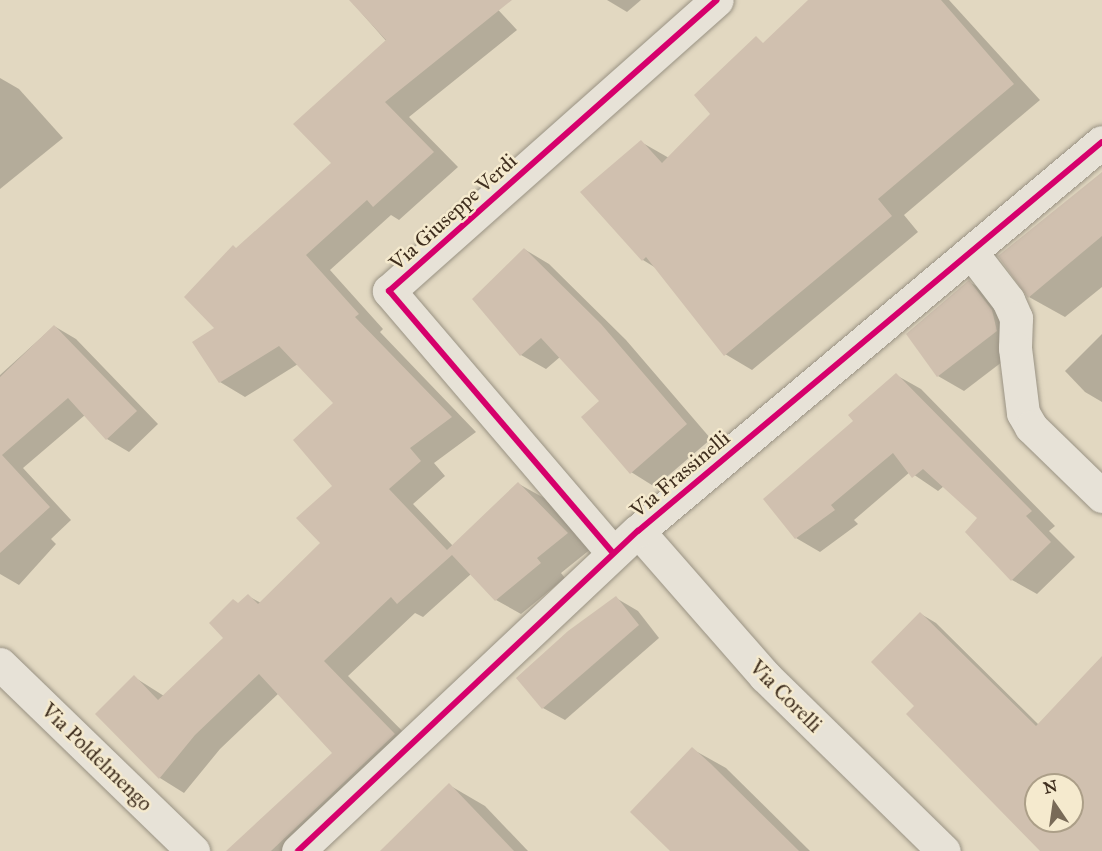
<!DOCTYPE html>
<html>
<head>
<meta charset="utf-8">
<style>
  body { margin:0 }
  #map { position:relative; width:1102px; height:851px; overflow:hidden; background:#e2d8c1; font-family:"IM FELL Great Primer",serif }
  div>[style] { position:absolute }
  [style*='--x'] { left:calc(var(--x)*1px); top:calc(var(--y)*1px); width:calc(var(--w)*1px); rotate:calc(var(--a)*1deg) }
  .shadow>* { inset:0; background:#0003 }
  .building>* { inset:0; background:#d0c0af }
  .roads { filter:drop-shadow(0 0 2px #999283) drop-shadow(0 0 2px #999283) }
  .minor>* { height:33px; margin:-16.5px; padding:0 16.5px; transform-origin:16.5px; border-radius:16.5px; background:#e7e2d7 }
  .cycleway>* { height:6px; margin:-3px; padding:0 3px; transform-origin:3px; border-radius:3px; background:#d6006c }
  span { translate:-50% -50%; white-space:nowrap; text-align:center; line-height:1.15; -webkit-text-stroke:5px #f5eace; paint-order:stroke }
  .street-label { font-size:21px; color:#3f2e1e }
  .north { position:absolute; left:1024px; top:773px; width:60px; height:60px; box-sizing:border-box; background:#f5eace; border:2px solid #ac9f88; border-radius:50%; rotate:347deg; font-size:16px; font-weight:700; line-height:24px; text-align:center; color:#3f2e1e }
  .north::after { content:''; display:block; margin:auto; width:21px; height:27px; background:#786a57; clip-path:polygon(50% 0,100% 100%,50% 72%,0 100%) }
</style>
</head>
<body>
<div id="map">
  <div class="shadow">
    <i style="clip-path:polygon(350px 0,489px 0,517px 30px,409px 117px,458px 167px,399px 220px,391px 215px,330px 270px,383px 329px,380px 332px,476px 432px,434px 463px,445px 476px,413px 504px,453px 546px,519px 484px,544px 498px,592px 548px,561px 573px,565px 578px,521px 614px,496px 600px,471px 574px,423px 617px,415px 613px,348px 676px,420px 749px,313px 851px,228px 851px,334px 753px,279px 693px,220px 749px,184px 793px,160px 778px,134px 677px,164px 696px,225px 638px,240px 604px,248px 596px,261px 603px,322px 543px,334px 486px,336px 403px,298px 364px,245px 397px,220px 382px,216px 328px,237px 249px,333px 163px,387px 42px)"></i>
    <i style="clip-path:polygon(607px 0,641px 0,627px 12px)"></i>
    <i style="clip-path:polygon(811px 0,949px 0,1040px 100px,904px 215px,918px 232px,752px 370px,725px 354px,656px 268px,643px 260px,641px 142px,669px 158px,712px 114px,764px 45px)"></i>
    <i style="clip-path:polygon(0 78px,19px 89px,63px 138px,0 189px)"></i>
    <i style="clip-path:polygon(1102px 174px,1102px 287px,1065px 317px,1029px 297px)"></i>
    <i style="clip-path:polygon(524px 249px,549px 264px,626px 340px,711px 439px,655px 487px,631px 472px,601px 401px,560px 357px,546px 369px,521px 355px,474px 299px)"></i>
    <i style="clip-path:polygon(969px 282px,996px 297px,1023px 346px,964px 391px,938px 376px)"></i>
    <i style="clip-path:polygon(54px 326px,76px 339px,158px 424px,129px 452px,107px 439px,85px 415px,23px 468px,71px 520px,51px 539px,56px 544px,19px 585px,0 574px,0 375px)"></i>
    <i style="clip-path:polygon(1102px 334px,1102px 402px,1085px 392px,1065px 371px)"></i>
    <i style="clip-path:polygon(896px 375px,921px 389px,1055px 526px,1049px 531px,1075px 557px,1037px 594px,1012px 580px,979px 518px,944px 486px,938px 491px,910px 472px,854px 520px,858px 524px,820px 552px,796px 538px,855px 421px)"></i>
    <i style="clip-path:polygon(616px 598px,638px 611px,659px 638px,565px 720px,543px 708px,518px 678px)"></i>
    <i style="clip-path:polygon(evenodd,921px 614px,936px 623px,1039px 725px,1102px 670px,1102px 851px,1043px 851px,916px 706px,921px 614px,1036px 785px,1072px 785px,1072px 821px,1036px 821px,1036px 785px)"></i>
    <i style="clip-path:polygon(692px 749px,726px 768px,810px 851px,671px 851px)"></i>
    <i style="clip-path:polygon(449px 785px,485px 806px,528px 851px,383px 851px)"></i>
  </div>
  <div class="building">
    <i style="clip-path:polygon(349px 0,512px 0,385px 102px,434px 152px,373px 207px,367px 200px,306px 255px,359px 314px,355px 317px,452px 417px,410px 448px,421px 461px,389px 489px,447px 550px,518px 482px,568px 533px,537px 558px,541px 563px,495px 601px,452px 555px,397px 604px,391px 597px,324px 661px,395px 734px,271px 851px,226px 851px,332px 753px,259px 674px,195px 735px,159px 779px,95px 714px,134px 675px,158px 700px,223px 638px,209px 623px,233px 599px,238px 603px,248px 594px,258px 604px,320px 543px,296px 518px,332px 486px,293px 440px,333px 403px,279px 346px,219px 383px,192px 342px,214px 328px,184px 297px,233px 245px,236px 248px,331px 163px,293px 124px,386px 40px)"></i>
    <i style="clip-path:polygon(808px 0,941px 0,1014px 84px,878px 199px,892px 216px,724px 356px,646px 257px,642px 261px,580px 192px,641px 140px,662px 163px,710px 114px,694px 95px,756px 36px,763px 43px)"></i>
    <i style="clip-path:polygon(1102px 172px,1102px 236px,1028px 298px,998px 256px)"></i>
    <i style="clip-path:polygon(524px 248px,601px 324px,687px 424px,630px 474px,581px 417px,599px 401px,541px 338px,520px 356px,472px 299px)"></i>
    <i style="clip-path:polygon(969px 280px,992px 310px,997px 331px,937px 377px,906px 334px)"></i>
    <i style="clip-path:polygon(54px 325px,137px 411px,106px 440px,68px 398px,2px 455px,50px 507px,0 553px,0 377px)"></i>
    <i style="clip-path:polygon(896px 373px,1032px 511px,1026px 516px,1051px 542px,1011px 581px,965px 532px,977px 518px,923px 469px,912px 478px,893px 453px,831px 505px,835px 510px,795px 539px,763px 499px,853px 421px,848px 415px)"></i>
    <i style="clip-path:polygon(616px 596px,639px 625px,542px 709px,516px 678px,568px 631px)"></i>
    <i style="clip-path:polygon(evenodd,920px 612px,1036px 726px,1102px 656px,1102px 851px,1040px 851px,906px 714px,914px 706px,871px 662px,920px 612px,1036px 785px,1072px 785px,1072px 821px,1036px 821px,1036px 785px)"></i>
    <i style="clip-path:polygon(692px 747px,711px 764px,799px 851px,670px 851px,630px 812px)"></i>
    <i style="clip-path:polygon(449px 783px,514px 851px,380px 851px)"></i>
  </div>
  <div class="roads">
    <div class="minor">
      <i style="--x:971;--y:252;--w:61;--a:52.4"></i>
      <i style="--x:1008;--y:300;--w:20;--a:66"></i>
      <i style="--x:1016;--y:318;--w:30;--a:92"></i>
      <i style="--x:1015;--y:348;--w:65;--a:83"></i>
      <i style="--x:1023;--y:413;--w:16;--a:60"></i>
      <i style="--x:1031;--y:427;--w:99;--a:44.2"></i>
      <i style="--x:638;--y:531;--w:193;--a:48.8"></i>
      <i style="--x:765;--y:676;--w:250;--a:44.4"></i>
      <i style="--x:613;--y:553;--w:345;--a:-130.5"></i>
      <i style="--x:389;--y:291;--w:438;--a:-41.6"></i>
      <i style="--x:0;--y:664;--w:269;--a:44.1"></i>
      <i style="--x:298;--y:851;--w:467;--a:-43.3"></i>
      <i style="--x:638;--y:531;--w:605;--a:-39.98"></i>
    </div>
  </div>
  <div class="cycleway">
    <i style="--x:613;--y:553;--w:345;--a:-130.5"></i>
    <i style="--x:389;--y:291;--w:438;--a:-41.6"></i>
    <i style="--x:298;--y:851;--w:467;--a:-43.3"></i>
    <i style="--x:638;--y:531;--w:605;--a:-39.98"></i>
  </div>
  <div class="street-label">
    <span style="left:453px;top:212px;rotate:-42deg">Via Giuseppe Verdi</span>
    <span style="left:680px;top:474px;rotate:-40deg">Via Frassinelli</span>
    <span style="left:786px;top:696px;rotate:45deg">Via Corelli</span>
    <span style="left:97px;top:757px;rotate:44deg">Via Poldelmengo</span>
  </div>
  <div class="north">N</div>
</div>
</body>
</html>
